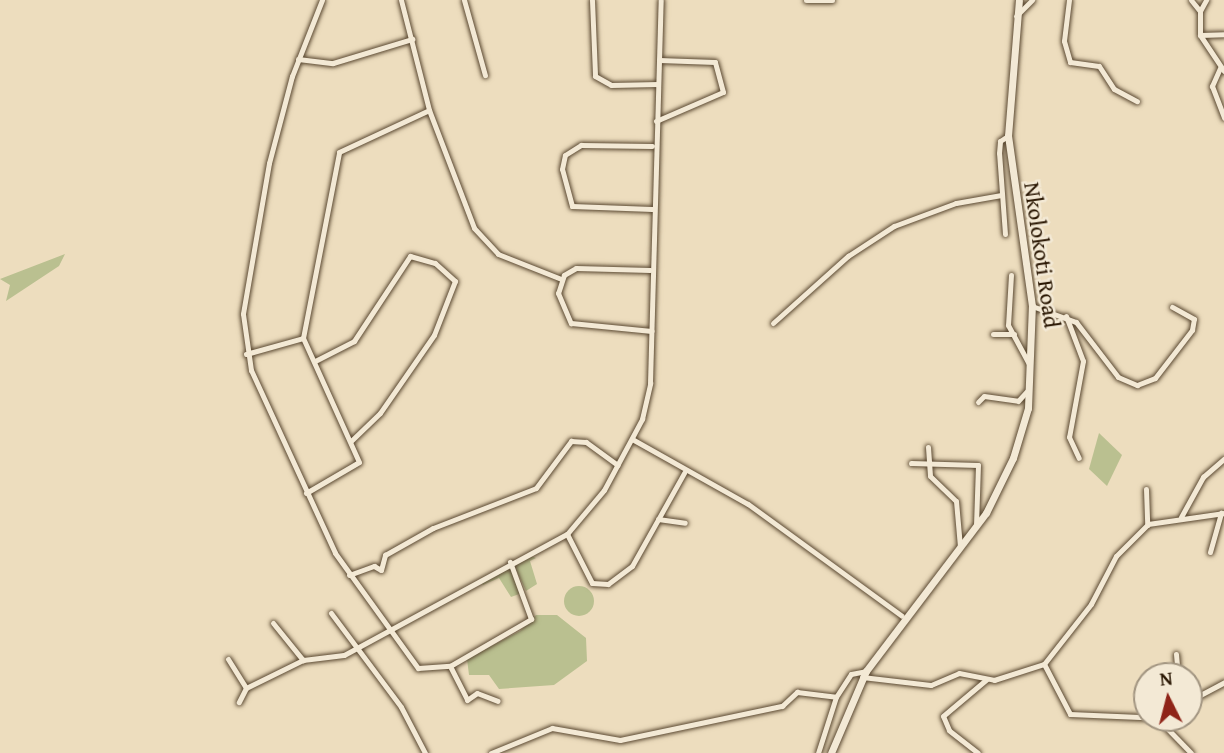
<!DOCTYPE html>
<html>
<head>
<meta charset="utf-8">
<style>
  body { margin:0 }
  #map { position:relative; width:1224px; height:753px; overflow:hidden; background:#edddbe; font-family:"Gentium Book Plus",serif }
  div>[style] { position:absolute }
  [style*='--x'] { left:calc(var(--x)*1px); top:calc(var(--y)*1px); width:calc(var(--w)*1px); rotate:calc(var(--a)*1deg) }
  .green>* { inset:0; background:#bac090 }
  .round { border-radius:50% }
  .roads { filter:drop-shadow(0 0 2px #5a4831) drop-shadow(0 0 2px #5a4831) }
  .minor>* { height:5px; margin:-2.5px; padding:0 2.5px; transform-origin:2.5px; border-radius:2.5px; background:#f3e9d5 }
  .secondary>* { height:7px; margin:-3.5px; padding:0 3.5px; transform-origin:3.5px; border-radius:3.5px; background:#f3e9d5 }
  span { translate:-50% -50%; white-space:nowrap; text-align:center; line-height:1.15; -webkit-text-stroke:5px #f3e9d5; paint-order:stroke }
  .street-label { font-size:23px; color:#291602 }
  .north { position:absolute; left:1133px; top:662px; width:70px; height:70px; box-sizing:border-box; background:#f3e9d5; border:2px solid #a29581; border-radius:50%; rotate:354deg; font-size:19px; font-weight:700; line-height:28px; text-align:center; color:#291602 }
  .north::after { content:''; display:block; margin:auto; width:24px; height:32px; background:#8f2418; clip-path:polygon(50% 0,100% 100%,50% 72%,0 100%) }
</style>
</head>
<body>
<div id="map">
  <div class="green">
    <i style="clip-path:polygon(65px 254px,59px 266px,6px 301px,10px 285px,0 279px)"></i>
    <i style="clip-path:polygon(1099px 433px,1122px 455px,1107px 486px,1089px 469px)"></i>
    <i style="clip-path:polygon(529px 555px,536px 558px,530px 561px,537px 584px,526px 591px,513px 563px)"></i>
    <i style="clip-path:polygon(509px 565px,522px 593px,511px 597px,499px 578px,483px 585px,479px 580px)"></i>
    <i class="round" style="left:564px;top:586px;width:30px;height:30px"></i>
    <i style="clip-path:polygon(536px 615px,557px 615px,586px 638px,587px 661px,554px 685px,499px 689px,489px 675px,469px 675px,467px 659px,520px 631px)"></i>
  </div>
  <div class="roads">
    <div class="minor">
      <i style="--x:322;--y:0;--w:82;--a:111.5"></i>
      <i style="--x:292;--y:76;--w:90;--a:104.8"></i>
      <i style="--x:269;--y:163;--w:153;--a:99.8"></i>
      <i style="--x:243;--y:314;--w:57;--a:81.9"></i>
      <i style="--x:251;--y:370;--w:201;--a:65.3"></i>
      <i style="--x:335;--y:553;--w:142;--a:54.2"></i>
      <i style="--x:418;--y:668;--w:32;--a:-4"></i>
      <i style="--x:450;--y:666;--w:94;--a:-30.1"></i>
      <i style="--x:531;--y:619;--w:61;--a:-110.2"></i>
      <i style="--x:401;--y:0;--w:114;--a:75.7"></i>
      <i style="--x:429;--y:110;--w:126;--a:69.1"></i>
      <i style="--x:474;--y:228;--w:35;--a:47"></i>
      <i style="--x:498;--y:254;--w:68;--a:21.6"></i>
      <i style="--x:464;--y:0;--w:78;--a:74.4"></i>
      <i style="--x:592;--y:0;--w:76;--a:87.7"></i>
      <i style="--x:595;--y:76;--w:18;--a:29"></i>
      <i style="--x:611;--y:85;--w:47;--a:-1.2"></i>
      <i style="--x:806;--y:0;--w:26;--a:0"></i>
      <i style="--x:1069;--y:0;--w:41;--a:97"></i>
      <i style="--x:1064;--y:41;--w:22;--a:74"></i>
      <i style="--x:1070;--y:62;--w:29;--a:8"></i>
      <i style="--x:1099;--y:66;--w:27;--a:57"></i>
      <i style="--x:1114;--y:89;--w:26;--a:28"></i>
      <i style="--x:1191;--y:0;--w:14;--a:51"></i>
      <i style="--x:1200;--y:11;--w:24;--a:90"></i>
      <i style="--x:1200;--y:35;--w:43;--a:56.3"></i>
      <i style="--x:1200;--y:11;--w:13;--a:-61"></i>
      <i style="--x:1016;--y:16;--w:23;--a:-45"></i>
      <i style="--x:1200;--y:35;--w:24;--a:-2"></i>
      <i style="--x:298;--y:59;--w:35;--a:7"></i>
      <i style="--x:333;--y:63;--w:83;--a:-16.9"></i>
      <i style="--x:1220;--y:68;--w:20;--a:114"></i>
      <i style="--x:1212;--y:86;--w:34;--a:69"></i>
      <i style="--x:656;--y:121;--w:73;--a:-23.4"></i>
      <i style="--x:723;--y:92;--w:31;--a:-105"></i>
      <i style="--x:715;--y:62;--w:56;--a:-178"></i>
      <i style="--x:652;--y:209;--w:80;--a:-177.9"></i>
      <i style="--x:572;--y:206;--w:38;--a:-105"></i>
      <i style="--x:562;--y:169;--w:14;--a:-78"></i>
      <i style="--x:565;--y:155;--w:19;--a:-32"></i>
      <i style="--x:581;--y:145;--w:71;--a:0.8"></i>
      <i style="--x:1005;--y:234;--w:81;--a:-94.2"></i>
      <i style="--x:999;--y:153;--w:12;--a:-85"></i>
      <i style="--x:1000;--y:141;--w:9;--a:-32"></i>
      <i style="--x:650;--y:270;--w:74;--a:-178.5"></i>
      <i style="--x:576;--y:268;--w:14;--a:150"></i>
      <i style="--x:564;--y:275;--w:19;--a:108"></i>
      <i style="--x:558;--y:293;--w:33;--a:67"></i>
      <i style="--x:571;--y:323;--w:81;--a:5.6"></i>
      <i style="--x:1011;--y:275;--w:50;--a:93.4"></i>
      <i style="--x:1008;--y:325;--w:44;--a:61.7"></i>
      <i style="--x:1032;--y:306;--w:47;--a:20"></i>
      <i style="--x:1076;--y:322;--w:69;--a:52.6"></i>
      <i style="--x:1118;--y:377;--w:21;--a:23"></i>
      <i style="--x:1137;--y:385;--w:19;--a:-21"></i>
      <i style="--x:1155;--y:378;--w:61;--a:-52.4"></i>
      <i style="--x:1192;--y:330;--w:11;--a:-80"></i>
      <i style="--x:1194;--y:319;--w:25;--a:-151"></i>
      <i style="--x:1066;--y:316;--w:48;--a:69.3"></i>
      <i style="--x:1083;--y:361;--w:77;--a:100.4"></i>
      <i style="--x:1069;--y:437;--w:23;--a:65"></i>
      <i style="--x:773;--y:323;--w:101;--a:-41.8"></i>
      <i style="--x:848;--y:256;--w:55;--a:-33.1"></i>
      <i style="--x:894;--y:226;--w:66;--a:-20.4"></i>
      <i style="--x:956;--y:203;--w:46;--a:-10.1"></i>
      <i style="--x:993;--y:334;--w:21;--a:0"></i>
      <i style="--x:246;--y:354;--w:59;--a:-15.7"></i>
      <i style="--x:315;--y:361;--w:44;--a:-27.1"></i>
      <i style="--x:354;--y:341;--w:102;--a:-56.6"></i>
      <i style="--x:410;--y:256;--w:26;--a:16"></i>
      <i style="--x:435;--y:263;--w:27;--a:42"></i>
      <i style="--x:455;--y:281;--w:58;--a:111.3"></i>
      <i style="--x:434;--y:335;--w:95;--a:124.7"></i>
      <i style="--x:380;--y:413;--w:40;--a:136"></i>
      <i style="--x:978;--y:402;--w:8;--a:-45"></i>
      <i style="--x:984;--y:396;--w:34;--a:8"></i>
      <i style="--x:1018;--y:401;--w:15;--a:-48"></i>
      <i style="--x:632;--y:439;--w:133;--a:29.3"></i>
      <i style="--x:748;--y:504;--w:190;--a:36"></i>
      <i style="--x:928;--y:447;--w:29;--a:86"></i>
      <i style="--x:930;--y:476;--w:36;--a:44"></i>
      <i style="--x:956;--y:501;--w:46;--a:85"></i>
      <i style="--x:911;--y:463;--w:67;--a:1.7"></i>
      <i style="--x:978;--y:465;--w:61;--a:91.9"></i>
      <i style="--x:1146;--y:489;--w:36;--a:88"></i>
      <i style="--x:306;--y:493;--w:61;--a:-30.3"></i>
      <i style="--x:359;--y:462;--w:136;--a:-114.3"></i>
      <i style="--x:303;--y:338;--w:189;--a:-79"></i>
      <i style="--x:339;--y:152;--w:99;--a:-25"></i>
      <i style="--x:1181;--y:517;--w:46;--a:-61.2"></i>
      <i style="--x:1203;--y:477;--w:28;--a:-41"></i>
      <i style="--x:658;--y:519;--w:27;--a:8"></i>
      <i style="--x:567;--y:534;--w:55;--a:63"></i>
      <i style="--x:592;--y:583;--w:16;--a:4"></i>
      <i style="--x:608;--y:584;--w:30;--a:-37"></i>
      <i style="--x:632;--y:566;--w:107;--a:-60.8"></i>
      <i style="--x:1210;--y:552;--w:41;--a:-74.2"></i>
      <i style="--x:349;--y:575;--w:27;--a:-20"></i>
      <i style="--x:374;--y:566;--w:8;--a:30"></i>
      <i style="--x:381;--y:570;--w:16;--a:-75"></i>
      <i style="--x:385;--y:555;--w:55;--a:-29.4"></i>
      <i style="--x:433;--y:528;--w:110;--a:-21.2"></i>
      <i style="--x:536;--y:488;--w:59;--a:-53.3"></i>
      <i style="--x:571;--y:441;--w:15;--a:4"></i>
      <i style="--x:586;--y:442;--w:39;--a:36"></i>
      <i style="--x:331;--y:613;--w:117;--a:53.3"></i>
      <i style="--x:401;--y:707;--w:52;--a:62.4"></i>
      <i style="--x:273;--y:623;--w:48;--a:51"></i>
      <i style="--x:303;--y:660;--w:41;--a:-7"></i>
      <i style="--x:344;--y:655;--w:254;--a:-28.5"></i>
      <i style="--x:567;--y:534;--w:57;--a:-49.9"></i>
      <i style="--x:604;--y:490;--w:81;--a:-61.8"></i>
      <i style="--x:642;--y:419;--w:37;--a:-77"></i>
      <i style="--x:650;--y:383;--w:383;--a:-88.4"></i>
      <i style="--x:1176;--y:654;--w:22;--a:85"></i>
      <i style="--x:228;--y:659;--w:34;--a:58"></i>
      <i style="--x:246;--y:688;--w:16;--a:117"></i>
      <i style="--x:1044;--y:664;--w:76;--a:-51.9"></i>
      <i style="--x:1091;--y:604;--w:54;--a:-62.5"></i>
      <i style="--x:1116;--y:556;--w:45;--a:-45"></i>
      <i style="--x:1148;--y:524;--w:77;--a:-8.2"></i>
      <i style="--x:450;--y:666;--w:38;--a:63"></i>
      <i style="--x:467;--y:700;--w:12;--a:-35"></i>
      <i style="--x:477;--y:693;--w:22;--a:21"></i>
      <i style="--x:862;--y:677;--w:69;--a:6.6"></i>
      <i style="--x:931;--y:685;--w:30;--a:-23"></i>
      <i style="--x:959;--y:673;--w:36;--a:11"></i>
      <i style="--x:994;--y:680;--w:52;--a:-17.7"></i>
      <i style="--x:1044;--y:664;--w:56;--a:62.5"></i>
      <i style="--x:1070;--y:714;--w:93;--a:2.5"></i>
      <i style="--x:246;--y:688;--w:64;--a:-26.2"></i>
      <i style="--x:1189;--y:701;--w:40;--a:-28"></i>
      <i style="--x:1159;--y:720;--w:46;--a:45.9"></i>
      <i style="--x:491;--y:753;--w:66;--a:-22.3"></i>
      <i style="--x:552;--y:728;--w:69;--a:10"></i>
      <i style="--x:620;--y:740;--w:166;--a:-11.9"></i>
      <i style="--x:782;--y:706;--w:21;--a:-43"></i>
      <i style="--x:797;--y:692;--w:39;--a:7"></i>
      <i style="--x:818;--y:753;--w:59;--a:-72.2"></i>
      <i style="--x:836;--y:697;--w:27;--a:-57"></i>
      <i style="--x:851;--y:674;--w:15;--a:-11"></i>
      <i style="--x:978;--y:753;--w:37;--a:-142"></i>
      <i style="--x:949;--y:730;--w:15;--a:-113"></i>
      <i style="--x:943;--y:716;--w:57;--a:-40.1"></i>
    </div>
    <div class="secondary">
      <i style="--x:831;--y:753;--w:89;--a:-66.9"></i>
      <i style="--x:866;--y:671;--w:198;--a:-52.8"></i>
      <i style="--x:986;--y:513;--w:61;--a:-63.9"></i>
      <i style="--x:1013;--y:458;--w:52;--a:-73.3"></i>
      <i style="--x:1028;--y:408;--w:102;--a:-87.8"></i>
      <i style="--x:1032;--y:306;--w:172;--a:-98"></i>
      <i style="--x:1008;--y:136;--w:136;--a:-85.4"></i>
    </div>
  </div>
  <div class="street-label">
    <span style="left:1042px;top:255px;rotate:82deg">Nkolokoti Road</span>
  </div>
  <div class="north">N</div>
</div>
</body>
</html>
